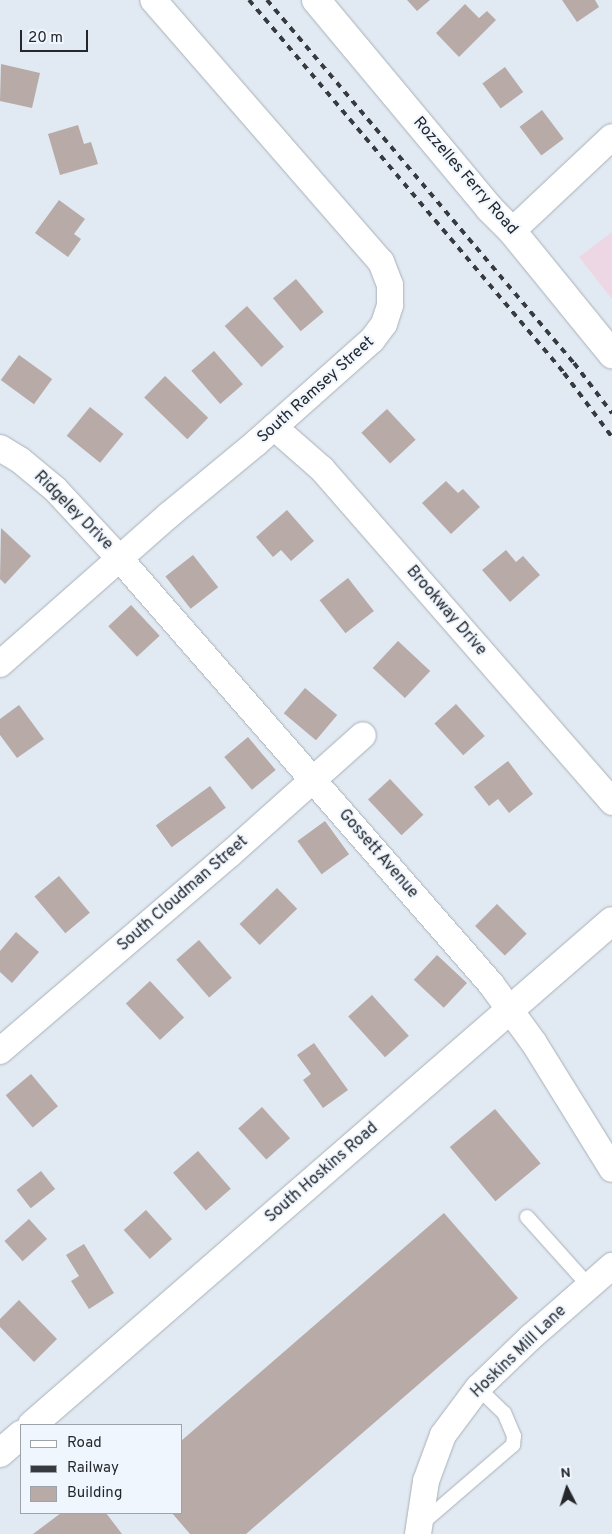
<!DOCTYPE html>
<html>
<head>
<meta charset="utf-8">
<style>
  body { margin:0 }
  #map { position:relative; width:612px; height:1534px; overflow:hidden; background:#e1e9f2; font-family:Overpass,sans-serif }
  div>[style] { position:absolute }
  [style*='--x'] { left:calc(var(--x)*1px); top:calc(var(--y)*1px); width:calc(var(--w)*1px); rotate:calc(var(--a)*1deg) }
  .commercial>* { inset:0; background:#edd7e4 }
  .building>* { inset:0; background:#b7aaa7; transform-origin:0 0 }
  .roads { filter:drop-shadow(0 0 1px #a8b0b8) drop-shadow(0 0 1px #a8b0b8) }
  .service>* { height:14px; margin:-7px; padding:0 7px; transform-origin:7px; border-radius:7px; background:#fff }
  .minor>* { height:26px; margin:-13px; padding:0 13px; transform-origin:13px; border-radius:13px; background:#fff }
  .tertiary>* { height:28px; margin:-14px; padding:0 14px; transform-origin:14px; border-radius:14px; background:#fff }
  .rail>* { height:4px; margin-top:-2px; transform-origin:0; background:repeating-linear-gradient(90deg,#373b3f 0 6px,transparent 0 12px) }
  span { translate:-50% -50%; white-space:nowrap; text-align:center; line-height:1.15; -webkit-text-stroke:4px #f0f6fe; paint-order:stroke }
  .street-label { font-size:16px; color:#24272b }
  .legend { position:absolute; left:20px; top:1424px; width:162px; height:90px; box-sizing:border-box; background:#f0f6fe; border:1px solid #9ea3aa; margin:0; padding:6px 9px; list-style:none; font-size:15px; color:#24272b }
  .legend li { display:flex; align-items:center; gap:10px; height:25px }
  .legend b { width:25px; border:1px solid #9ea3aa }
  .north { position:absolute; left:542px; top:1464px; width:50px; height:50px; -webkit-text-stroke:4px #f0f6fe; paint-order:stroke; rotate:355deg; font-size:14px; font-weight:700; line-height:20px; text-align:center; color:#24272b }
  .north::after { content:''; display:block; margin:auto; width:18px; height:22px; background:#24272b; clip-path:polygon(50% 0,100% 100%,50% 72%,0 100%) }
  .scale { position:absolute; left:20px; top:30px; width:68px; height:22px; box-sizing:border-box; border:2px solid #24272b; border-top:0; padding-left:6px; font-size:15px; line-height:18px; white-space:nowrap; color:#24272b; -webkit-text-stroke:4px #f0f6fe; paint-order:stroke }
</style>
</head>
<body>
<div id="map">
  <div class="commercial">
    <i style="clip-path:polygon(612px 232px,612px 299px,579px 257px)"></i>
  </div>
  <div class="building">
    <i style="clip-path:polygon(407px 0,430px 0,417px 11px)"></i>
    <i style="clip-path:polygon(562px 0,595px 0,599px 7px,577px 22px)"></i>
    <i style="clip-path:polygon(465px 4px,479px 18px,487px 11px,496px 20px,459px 57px,436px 33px)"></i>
    <i style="clip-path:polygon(1px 64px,40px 73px,32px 108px,0 101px)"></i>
    <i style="left:505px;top:67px;width:31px;height:28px;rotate:54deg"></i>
    <i style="left:542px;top:110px;width:36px;height:28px;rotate:53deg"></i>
    <i style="clip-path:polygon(78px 125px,84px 144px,91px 142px,98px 164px,60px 175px,48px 134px)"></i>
    <i style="clip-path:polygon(59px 200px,85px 219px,74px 234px,81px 239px,68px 257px,35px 233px)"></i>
    <i style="left:296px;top:279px;width:43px;height:30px;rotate:50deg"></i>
    <i style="left:247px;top:306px;width:55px;height:30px;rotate:48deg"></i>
    <i style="left:214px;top:351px;width:44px;height:30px;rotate:49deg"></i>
    <i style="left:19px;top:355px;width:41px;height:31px;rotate:36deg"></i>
    <i style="left:165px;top:376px;width:60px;height:30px;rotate:44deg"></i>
    <i style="left:90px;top:407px;width:43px;height:37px;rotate:39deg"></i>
    <i style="left:387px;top:409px;width:42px;height:35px;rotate:47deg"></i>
    <i style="clip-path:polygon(446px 481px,458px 493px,463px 489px,480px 507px,451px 534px,422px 503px)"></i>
    <i style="clip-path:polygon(287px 510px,314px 541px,291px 561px,281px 550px,273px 557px,256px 537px)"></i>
    <i style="clip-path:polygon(1px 528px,31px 556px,5px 584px,0 579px)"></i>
    <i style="clip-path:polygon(506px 550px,516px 562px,523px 556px,540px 575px,510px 602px,482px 570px)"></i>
    <i style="left:193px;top:555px;width:41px;height:35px;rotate:52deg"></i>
    <i style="left:348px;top:578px;width:42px;height:36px;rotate:52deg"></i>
    <i style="left:131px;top:605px;width:42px;height:31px;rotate:47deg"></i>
    <i style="left:398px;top:641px;width:44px;height:37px;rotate:43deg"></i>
    <i style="left:305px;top:688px;width:42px;height:33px;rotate:40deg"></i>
    <i style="left:456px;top:704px;width:43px;height:29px;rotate:48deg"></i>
    <i style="clip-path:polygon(19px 705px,44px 739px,17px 758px,0 735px,0 719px)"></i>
    <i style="left:248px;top:737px;width:43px;height:31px;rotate:50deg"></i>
    <i style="clip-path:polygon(508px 761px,533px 794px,509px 813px,498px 799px,489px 806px,474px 787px)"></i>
    <i style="left:390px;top:779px;width:49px;height:30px;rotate:47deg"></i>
    <i style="left:210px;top:786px;width:27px;height:67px;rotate:54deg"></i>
    <i style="left:325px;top:821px;width:41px;height:34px;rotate:54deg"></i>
    <i style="left:59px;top:876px;width:48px;height:32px;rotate:50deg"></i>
    <i style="left:277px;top:888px;width:29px;height:52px;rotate:46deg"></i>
    <i style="left:497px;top:904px;width:42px;height:31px;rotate:45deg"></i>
    <i style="clip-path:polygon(16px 932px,39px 952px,12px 983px,0 972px,0 951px)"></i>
    <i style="left:199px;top:940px;width:50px;height:30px;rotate:49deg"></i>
    <i style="left:437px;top:955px;width:41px;height:34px;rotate:43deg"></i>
    <i style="left:150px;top:981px;width:50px;height:33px;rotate:47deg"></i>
    <i style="left:372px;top:995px;width:55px;height:32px;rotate:48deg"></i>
    <i style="clip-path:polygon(314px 1043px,348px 1090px,323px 1108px,303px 1080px,311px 1074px,297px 1055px)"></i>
    <i style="left:31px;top:1074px;width:42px;height:33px;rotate:50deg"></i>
    <i style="left:262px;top:1107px;width:42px;height:32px;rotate:48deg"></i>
    <i style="left:495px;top:1109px;width:71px;height:59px;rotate:50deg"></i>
    <i style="left:198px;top:1151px;width:50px;height:33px;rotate:49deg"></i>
    <i style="left:41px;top:1171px;width:23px;height:31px;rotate:52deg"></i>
    <i style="left:146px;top:1210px;width:39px;height:30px;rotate:48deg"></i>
    <i style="clip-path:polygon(444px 1213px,518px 1298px,246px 1534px,190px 1534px,172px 1513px,181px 1513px,181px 1441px)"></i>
    <i style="left:29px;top:1219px;width:27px;height:33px;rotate:48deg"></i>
    <i style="clip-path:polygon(84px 1244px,114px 1293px,89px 1309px,71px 1281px,79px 1276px,66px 1255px)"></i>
    <i style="clip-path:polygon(19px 1300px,57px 1339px,34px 1362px,0 1327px,0 1319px)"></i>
    <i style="clip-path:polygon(61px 1513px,106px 1513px,122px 1534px,33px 1534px)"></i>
  </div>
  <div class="roads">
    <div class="service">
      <i style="--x:527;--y:1217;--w:93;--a:48.1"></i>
      <i style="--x:420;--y:1525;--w:123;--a:-40.7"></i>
      <i style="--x:513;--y:1445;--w:9;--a:-84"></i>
      <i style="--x:514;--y:1436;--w:25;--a:-113"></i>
      <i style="--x:504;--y:1413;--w:36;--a:-136"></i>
    </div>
    <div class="minor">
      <i style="--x:512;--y:231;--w:137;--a:-43.2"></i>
      <i style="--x:274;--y:427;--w:64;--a:41.2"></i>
      <i style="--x:322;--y:469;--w:442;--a:48.9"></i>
      <i style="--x:0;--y:448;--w:23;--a:31"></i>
      <i style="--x:20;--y:460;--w:45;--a:39.6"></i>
      <i style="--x:55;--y:489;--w:96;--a:47.1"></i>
      <i style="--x:120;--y:559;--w:564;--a:48.88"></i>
      <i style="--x:491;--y:984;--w:73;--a:53.9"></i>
      <i style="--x:534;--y:1043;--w:148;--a:58.2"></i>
      <i style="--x:0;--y:664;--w:225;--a:-41.4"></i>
      <i style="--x:169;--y:515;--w:113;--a:-39.6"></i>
      <i style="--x:256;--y:443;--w:155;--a:-41.6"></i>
      <i style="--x:372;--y:340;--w:20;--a:-53"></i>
      <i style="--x:384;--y:324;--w:20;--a:-72"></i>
      <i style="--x:390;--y:305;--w:20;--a:-90"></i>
      <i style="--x:390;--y:285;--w:25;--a:-111"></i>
      <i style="--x:381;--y:262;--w:347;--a:-131"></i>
      <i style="--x:0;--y:1051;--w:303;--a:-40.6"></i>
      <i style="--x:230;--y:854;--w:178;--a:-41.8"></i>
      <i style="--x:418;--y:1534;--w:54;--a:-81.4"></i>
      <i style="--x:426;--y:1481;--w:49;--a:-69.7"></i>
      <i style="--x:443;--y:1435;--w:59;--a:-53.3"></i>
      <i style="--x:478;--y:1388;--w:74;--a:-43.9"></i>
      <i style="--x:531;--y:1337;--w:108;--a:-41.2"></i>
    </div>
    <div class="tertiary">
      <i style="--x:316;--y:0;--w:271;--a:50.2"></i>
      <i style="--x:489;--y:208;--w:33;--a:45"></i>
      <i style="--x:512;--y:231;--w:159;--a:50.9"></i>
      <i style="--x:32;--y:1425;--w:768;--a:-40.99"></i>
      <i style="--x:0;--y:1453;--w:28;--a:-41"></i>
    </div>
  </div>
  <div class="rail">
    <i style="--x:249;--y:0;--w:488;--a:49.8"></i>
    <i style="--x:564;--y:373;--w:80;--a:53.1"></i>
    <i style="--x:267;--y:0;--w:475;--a:49.8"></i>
    <i style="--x:574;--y:363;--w:63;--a:52.8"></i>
  </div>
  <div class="street-label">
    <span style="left:465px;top:176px;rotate:49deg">Rozzelles Ferry Road</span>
    <span style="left:316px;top:390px;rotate:-42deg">South Ramsey Street</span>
    <span style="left:73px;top:511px;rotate:45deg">Ridgeley Drive</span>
    <span style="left:446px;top:611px;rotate:49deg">Brookway Drive</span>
    <span style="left:378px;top:854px;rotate:49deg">Gossett Avenue</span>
    <span style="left:183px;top:894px;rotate:-41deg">South Cloudman Street</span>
    <span style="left:322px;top:1173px;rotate:-41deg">South Hoskins Road</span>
    <span style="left:519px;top:1352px;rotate:-44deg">Hoskins Mill Lane</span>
  </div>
  <ul class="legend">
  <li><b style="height:6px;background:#fff"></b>Road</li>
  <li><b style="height:6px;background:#373b3f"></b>Railway</li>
  <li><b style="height:14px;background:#b7aaa7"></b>Building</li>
  </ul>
  <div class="north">N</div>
  <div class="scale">20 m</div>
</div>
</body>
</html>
